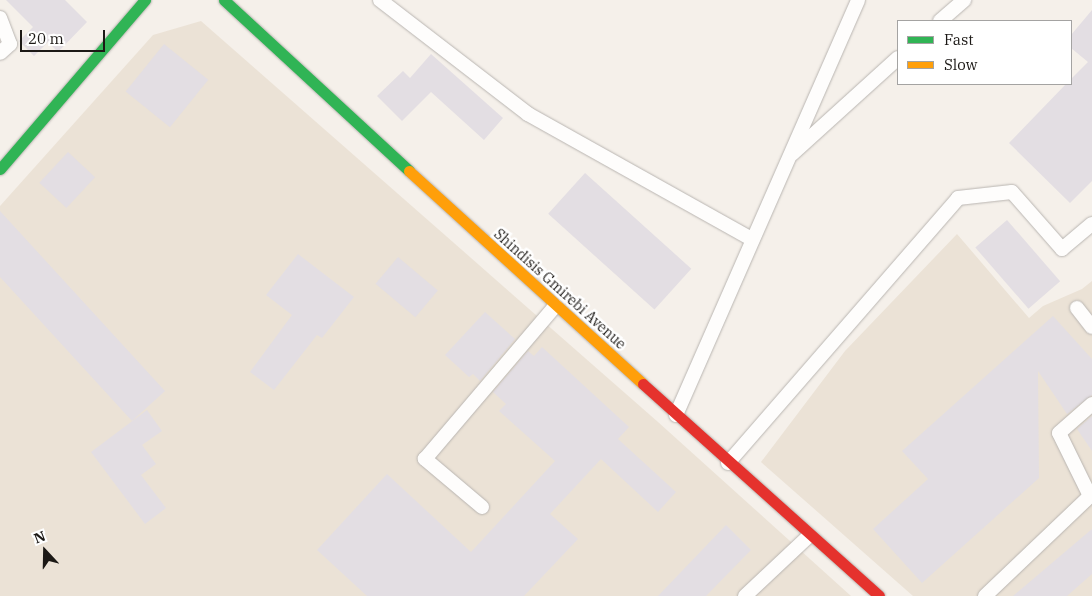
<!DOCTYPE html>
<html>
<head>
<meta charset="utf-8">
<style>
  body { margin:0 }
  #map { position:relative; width:1092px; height:596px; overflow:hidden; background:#f5f0ea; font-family:"IBM Plex Serif",serif }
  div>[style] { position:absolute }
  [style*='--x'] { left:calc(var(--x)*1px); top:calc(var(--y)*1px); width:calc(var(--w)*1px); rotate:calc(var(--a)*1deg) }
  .built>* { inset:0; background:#ebe2d6 }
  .building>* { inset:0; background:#e3dee3; transform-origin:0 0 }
  .roads { filter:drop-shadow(0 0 1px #b9b5b1) drop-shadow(0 0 1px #b9b5b1) }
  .lane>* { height:14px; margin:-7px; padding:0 7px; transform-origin:7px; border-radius:7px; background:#fefdfc }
  .fast>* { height:11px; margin:-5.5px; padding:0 5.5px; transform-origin:5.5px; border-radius:5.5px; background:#30b455 }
  .slow>* { height:11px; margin:-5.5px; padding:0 5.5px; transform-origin:5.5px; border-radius:5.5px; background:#ff9f0a }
  .jam>* { height:11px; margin:-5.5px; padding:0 5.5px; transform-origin:5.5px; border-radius:5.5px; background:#e5322d }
  span { translate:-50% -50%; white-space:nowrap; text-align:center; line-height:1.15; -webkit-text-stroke:5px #fff; paint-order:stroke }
  .street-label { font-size:14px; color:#1c1916 }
  .legend { position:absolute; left:897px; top:20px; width:175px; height:65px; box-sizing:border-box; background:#fff; border:1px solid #a4a3a2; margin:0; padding:6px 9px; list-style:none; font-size:15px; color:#1c1916 }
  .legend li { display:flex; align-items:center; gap:10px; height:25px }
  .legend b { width:25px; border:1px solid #a4a3a2 }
  .north { position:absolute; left:20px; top:526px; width:50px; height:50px; -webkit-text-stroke:4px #fff; paint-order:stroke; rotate:339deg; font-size:14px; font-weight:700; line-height:20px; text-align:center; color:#1c1916 }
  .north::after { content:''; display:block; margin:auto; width:18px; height:22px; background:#1c1916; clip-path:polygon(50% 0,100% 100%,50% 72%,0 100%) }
  .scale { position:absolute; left:20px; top:30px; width:85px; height:22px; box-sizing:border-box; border:2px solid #1c1916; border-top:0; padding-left:6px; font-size:15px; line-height:18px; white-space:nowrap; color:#1c1916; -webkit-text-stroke:4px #fff; paint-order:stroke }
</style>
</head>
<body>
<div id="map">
  <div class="built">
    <i style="clip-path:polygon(201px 21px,658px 422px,851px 596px,0 596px,0 206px,153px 35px)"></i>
    <i style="clip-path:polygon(957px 234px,1029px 318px,1043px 306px,1082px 289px,1092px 281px,1092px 596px,913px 596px,761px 462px,845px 351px)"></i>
  </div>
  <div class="building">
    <i style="clip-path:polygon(6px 0,65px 0,87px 22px,58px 52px,48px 42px,34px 56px,19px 41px,33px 27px)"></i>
    <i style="clip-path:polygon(1092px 10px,1092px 181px,1070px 203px,1009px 143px,1066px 84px,1071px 84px,1071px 79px,1088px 62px,1071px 48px,1071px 35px)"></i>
    <i style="left:164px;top:44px;width:57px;height:61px;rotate:39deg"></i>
    <i style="clip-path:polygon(431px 54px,503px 118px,484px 140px,431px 92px,402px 121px,377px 96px,403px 71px,410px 78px)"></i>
    <i style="left:68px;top:152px;width:37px;height:42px;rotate:43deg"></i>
    <i style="left:585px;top:173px;width:143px;height:55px;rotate:42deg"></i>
    <i style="clip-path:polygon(0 211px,165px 391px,132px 421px,0 277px)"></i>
    <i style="left:1007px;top:220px;width:81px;height:42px;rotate:49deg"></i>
    <i style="clip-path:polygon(298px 254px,354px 297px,322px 338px,317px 335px,274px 390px,250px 372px,292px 315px,266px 295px)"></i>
    <i style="left:398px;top:257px;width:52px;height:35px;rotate:40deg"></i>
    <i style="clip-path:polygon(485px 312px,515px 339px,480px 381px,473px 374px,469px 377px,445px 355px)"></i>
    <i style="clip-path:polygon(1053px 316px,1092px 359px,1092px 395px,1067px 414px,1038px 371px,1039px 478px,922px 583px,873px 529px,928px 479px,902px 451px)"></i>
    <i style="clip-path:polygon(542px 347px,629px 427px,618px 439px,676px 492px,658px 512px,601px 459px,550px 514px,578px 539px,524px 596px,367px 596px,317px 550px,387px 474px,471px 552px,555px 461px,499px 411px,506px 404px,493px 392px,528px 351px,534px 356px)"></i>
    <i style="clip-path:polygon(147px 410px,162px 431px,142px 445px,156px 464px,141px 475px,166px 508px,145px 524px,91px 452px)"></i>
    <i style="clip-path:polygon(1092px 416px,1092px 451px,1077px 429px)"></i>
    <i style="clip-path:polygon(726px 525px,751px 550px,706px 596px,658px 596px)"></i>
    <i style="clip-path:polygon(1092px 529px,1092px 574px,1067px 596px,1013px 596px)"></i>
  </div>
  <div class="roads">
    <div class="lane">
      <i style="--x:380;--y:0;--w:187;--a:37.6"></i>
      <i style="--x:528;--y:114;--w:257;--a:29.2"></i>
      <i style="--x:0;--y:18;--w:28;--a:69"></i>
      <i style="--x:10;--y:44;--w:13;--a:138"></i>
      <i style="--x:940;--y:21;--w:32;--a:-41"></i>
      <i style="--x:792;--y:154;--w:143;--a:-42.2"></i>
      <i style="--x:1077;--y:308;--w:24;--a:52"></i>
      <i style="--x:676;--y:415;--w:453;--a:-66.3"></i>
      <i style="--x:728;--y:463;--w:351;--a:-49"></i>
      <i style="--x:958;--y:198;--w:54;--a:-6.3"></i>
      <i style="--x:1012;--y:192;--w:76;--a:48.7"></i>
      <i style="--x:1062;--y:249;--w:39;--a:-40"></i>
      <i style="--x:482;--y:507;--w:75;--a:-139.9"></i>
      <i style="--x:425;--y:459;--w:201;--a:-49.6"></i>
      <i style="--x:745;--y:596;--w:88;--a:-43.2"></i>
      <i style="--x:985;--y:596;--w:145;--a:-43.6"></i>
      <i style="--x:1090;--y:496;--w:70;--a:-116.2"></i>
      <i style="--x:1059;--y:433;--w:44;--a:-41.3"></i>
    </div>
    <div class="fast">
      <i style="--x:224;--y:0;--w:252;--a:42.7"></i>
      <i style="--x:0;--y:169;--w:223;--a:-49.4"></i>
    </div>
    <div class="slow">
      <i style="--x:409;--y:171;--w:316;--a:42.3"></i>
    </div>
    <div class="jam">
      <i style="--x:643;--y:384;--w:317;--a:41.9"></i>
    </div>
  </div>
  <div class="street-label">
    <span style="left:560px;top:289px;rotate:42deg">Shindisis Gmirebi Avenue</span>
  </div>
  <ul class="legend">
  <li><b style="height:6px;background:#30b455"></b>Fast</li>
  <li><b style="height:6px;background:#ff9f0a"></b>Slow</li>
  </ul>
  <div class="north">N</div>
  <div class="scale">20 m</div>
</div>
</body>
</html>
